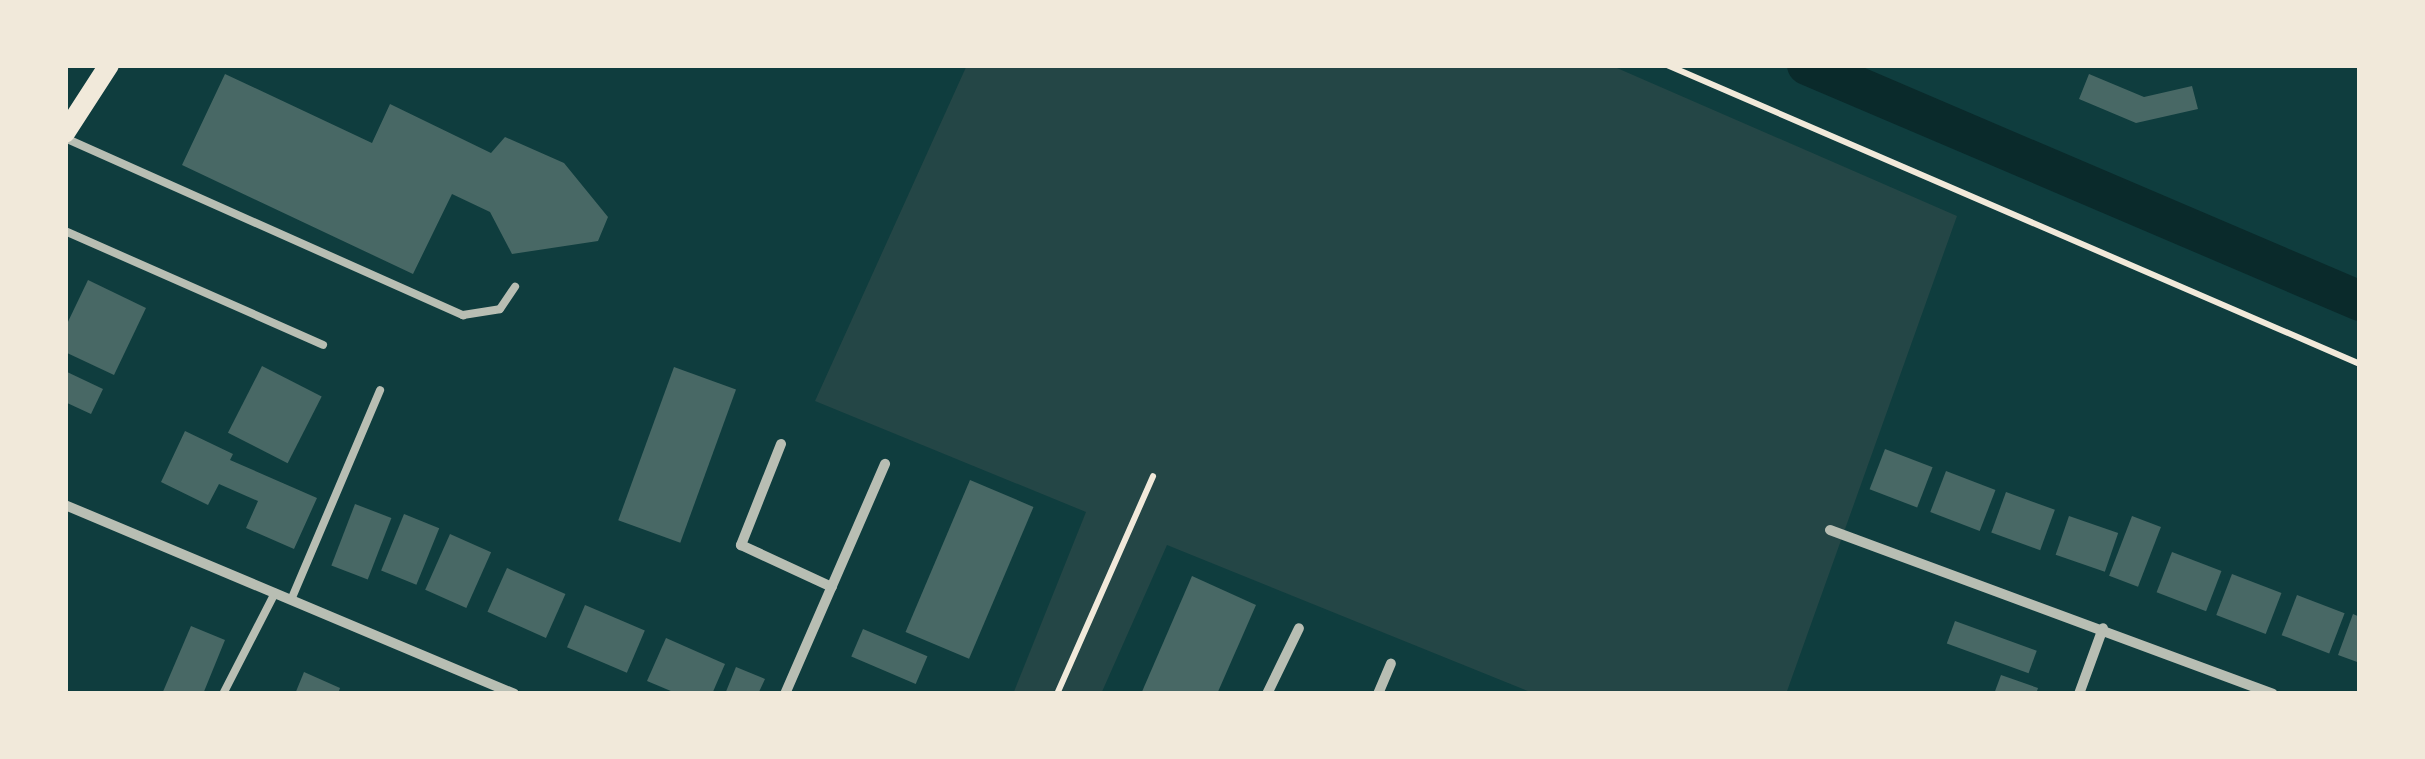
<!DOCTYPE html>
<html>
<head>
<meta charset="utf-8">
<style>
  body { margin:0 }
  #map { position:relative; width:2425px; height:759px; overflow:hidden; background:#0f3d3e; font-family:Signika,sans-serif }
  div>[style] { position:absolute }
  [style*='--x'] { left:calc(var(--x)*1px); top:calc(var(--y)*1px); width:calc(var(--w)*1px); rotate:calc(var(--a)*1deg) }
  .green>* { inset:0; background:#244646 }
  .canal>* { height:40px; margin:-20px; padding:0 20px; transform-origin:20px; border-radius:20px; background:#0a2a2b }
  .building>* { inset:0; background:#486865; transform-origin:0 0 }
  .path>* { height:6px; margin:-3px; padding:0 3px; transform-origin:3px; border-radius:3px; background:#f1e9da }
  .service>* { height:8px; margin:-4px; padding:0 4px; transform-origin:4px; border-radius:4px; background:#b8beb3 }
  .minor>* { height:10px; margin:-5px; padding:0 5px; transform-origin:5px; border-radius:5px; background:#b8beb3 }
  .secondary>* { height:20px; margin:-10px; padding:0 10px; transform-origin:10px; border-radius:10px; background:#f1e9da }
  span { translate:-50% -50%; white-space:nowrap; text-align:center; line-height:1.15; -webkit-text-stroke:10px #f1e9da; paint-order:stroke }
  .frame { position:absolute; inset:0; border:68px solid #f1e9da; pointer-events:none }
</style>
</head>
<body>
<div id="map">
  <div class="green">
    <i style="clip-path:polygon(967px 65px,1610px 65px,1957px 216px,1786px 694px,1535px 694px,1167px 545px,1101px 694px,1013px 694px,1086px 512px,815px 401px)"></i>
  </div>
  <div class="canal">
    <i style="--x:1807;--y:65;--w:601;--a:23.11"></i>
  </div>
  <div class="building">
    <i style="clip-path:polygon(225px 74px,372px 143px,390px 104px,491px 153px,505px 137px,564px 163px,608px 217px,598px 241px,512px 254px,490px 212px,452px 194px,413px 274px,182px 165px)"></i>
    <i style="clip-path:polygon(2089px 74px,2144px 97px,2192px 86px,2198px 109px,2136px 123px,2079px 99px)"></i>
    <i style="clip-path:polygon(88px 280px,146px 308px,114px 375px,65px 352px,65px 328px)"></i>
    <i style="left:262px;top:366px;width:67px;height:75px;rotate:27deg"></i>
    <i style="left:674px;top:367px;width:66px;height:163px;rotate:20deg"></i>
    <i style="clip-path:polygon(65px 371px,103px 389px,91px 414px,65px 402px)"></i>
    <i style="clip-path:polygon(185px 431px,233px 454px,230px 460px,317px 498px,294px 549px,246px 528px,258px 501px,219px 484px,208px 505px,161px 482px)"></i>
    <i style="left:1885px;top:449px;width:51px;height:43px;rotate:21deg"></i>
    <i style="left:1946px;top:471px;width:53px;height:44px;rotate:21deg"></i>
    <i style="left:970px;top:480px;width:69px;height:165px;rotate:23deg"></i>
    <i style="left:2006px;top:492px;width:52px;height:43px;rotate:20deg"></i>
    <i style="left:355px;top:504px;width:39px;height:66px;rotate:21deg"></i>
    <i style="left:404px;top:514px;width:38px;height:61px;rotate:22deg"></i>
    <i style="left:2069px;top:516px;width:52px;height:41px;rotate:19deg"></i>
    <i style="left:2132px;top:516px;width:31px;height:64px;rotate:21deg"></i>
    <i style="left:450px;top:534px;width:45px;height:61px;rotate:24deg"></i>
    <i style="left:2172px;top:552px;width:53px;height:43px;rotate:21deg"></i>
    <i style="left:507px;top:568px;width:64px;height:48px;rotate:24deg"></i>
    <i style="left:2232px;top:574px;width:53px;height:44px;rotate:21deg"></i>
    <i style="clip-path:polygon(1192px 576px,1256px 605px,1217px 694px,1141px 694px)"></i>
    <i style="left:2297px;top:595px;width:51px;height:43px;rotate:21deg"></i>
    <i style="left:585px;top:605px;width:65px;height:46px;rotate:23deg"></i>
    <i style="clip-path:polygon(2353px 614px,2360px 617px,2360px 663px,2338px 655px)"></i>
    <i style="left:1955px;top:621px;width:87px;height:24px;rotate:20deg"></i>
    <i style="clip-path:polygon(191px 626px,225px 640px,203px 694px,162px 694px)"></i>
    <i style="left:863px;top:629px;width:70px;height:30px;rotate:23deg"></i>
    <i style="clip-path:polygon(666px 638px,725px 664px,712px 694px,678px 694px,647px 681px)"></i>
    <i style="clip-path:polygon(736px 667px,765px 679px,758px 694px,725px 694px)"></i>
    <i style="clip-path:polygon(304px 672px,340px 688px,338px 694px,295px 694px)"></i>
    <i style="clip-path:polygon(2001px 675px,2038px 688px,2036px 694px,1994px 694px)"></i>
  </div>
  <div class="path">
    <i style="--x:1667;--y:65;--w:755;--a:23.34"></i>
    <i style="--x:1057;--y:694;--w:238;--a:-66.2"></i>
  </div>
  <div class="service">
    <i style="--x:65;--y:138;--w:436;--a:24"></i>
    <i style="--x:463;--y:315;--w:37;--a:-9"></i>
    <i style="--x:500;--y:309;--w:27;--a:-56"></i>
    <i style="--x:65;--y:231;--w:282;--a:23.8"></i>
    <i style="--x:291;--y:600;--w:228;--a:-67"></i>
    <i style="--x:223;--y:694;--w:114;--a:-62.8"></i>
  </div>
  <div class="minor">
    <i style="--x:781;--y:444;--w:109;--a:111.6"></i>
    <i style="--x:741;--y:545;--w:100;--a:24.8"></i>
    <i style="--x:65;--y:505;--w:487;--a:22.8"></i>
    <i style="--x:1830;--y:530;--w:472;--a:20.3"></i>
    <i style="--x:785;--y:694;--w:251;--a:-66.5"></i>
    <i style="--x:1267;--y:694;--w:73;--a:-64.1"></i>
    <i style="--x:1378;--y:694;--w:33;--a:-67"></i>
    <i style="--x:2079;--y:694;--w:70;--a:-70"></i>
  </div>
  <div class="secondary">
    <i style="--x:65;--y:133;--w:81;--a:-57.1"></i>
  </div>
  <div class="frame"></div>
</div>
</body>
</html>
